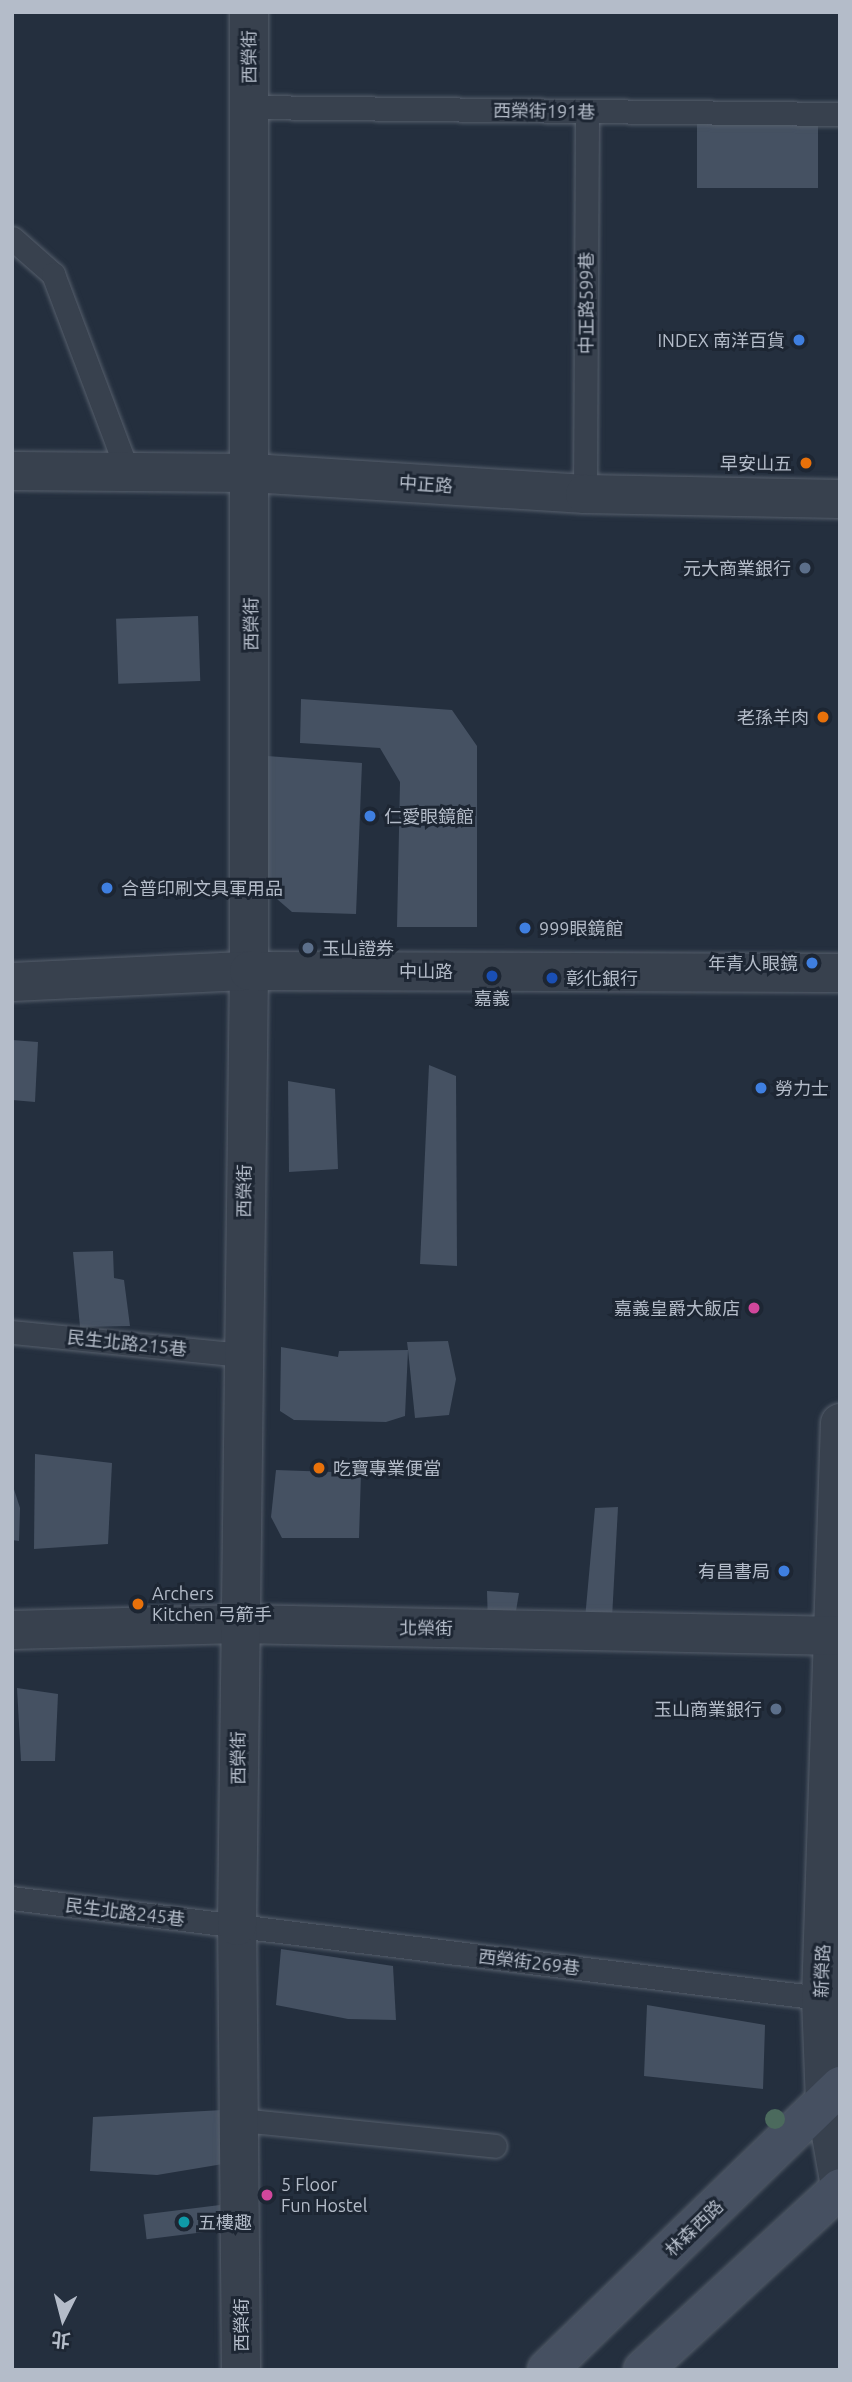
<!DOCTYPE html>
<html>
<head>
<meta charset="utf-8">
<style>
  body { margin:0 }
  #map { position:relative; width:852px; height:2382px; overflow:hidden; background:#242f3e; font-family:Ubuntu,"Noto Sans TC",sans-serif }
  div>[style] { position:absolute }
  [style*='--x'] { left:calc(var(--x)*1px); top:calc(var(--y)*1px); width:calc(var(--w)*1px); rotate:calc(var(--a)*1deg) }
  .building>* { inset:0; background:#455162; transform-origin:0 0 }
  .roads { filter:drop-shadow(0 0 2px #565f6c) drop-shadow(0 0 2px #565f6c) }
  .service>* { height:23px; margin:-11.5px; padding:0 11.5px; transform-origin:11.5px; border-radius:11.5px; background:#38414e }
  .minor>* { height:38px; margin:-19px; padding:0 19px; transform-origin:19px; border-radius:19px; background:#38414e }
  .tertiary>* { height:38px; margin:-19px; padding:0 19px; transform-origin:19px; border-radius:19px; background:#38414e }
  .secondary>* { height:38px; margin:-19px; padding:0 19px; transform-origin:19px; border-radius:19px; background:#465061 }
  .trees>* { width:20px; height:20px; margin:-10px; border-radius:50%; background:#4b6a5d }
  .dots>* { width:19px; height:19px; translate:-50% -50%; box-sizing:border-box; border:4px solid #1d2633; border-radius:50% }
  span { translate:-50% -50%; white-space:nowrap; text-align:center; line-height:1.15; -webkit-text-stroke:6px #1d2633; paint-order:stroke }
  .street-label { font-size:18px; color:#b4bcc9 }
  .poi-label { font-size:18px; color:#b4bcc9 }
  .right { translate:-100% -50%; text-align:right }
  .left { translate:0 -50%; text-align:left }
  .frame { position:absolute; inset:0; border:14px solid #b4bcc9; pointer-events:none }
  .north { position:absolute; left:28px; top:2284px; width:70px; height:70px; -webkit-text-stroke:5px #1d2633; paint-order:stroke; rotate:186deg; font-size:19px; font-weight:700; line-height:28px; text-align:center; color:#b4bcc9 }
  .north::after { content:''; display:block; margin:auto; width:24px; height:32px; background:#b4bcc9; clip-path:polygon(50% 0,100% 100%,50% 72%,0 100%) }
</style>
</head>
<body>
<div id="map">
  <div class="building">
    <i style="left:697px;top:123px;width:121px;height:65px"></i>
    <i style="left:198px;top:616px;width:65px;height:82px;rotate:88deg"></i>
    <i style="clip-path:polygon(301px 699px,452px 710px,477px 746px,477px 927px,397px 927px,400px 782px,380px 748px,300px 743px)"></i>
    <i style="clip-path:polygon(267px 756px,362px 763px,356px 914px,292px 912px,262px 886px)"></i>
    <i style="clip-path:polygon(12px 1040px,38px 1042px,35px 1102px,12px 1100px)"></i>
    <i style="clip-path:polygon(429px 1065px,456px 1076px,457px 1266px,420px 1264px)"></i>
    <i style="clip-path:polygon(288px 1081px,335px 1089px,338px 1169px,289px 1172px)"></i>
    <i style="clip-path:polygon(113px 1251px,114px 1278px,124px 1280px,130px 1326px,80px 1327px,73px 1252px)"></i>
    <i style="clip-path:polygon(448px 1341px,456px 1379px,449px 1415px,415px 1418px,408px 1350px,405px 1416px,386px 1422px,294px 1420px,280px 1411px,281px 1347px,338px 1357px,339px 1351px,408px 1350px,407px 1342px)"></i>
    <i style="clip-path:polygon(35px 1454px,112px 1463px,108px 1544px,34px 1549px)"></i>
    <i style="clip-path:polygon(276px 1470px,361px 1473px,359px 1538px,282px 1538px,271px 1517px)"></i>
    <i style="clip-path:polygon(12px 1483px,20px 1508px,19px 1541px,12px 1540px)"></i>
    <i style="clip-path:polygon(618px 1507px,612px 1618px,585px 1619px,595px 1508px)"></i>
    <i style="clip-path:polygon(487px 1591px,519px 1593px,514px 1623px,488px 1625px)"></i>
    <i style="clip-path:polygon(17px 1688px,58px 1694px,55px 1761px,21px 1761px)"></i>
    <i style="clip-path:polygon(281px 1949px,393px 1966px,396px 2020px,348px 2019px,276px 2005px)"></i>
    <i style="clip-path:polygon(647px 2005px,765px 2025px,763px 2089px,644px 2076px)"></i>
    <i style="clip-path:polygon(223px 2110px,223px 2164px,157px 2175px,90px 2171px,93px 2117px)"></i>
    <i style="left:220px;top:2205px;width:25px;height:77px;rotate:83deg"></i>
  </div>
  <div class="roads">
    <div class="service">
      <i style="--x:248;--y:107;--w:592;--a:0.68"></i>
      <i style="--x:12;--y:238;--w:55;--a:41.3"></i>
      <i style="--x:53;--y:274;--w:210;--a:69.3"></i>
      <i style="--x:585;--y:494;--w:383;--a:-89.7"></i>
      <i style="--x:12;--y:1332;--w:230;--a:5.7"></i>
      <i style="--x:12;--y:1898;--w:815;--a:7.05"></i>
      <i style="--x:241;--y:2120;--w:255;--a:5.8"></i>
    </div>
    <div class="minor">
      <i style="--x:12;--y:471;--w:239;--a:0.5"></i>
      <i style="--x:251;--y:473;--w:335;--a:3.6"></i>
      <i style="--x:585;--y:494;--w:255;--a:1.1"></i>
      <i style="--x:840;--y:1423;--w:575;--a:91.89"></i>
      <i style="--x:821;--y:1998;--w:103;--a:87.8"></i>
      <i style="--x:825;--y:2101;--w:86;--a:80"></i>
      <i style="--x:12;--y:1630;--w:227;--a:-1.5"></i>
      <i style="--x:239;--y:1624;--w:601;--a:1.14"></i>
      <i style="--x:241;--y:2370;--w:444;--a:-90.5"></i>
      <i style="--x:237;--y:1926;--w:955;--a:-89.28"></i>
      <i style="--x:249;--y:971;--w:959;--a:-90"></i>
    </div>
    <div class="tertiary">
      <i style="--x:12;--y:982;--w:237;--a:-2.7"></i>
      <i style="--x:249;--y:971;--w:591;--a:0.19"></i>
    </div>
    <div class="secondary">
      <i style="--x:547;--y:2370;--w:408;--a:-44.1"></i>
      <i style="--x:643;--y:2370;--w:268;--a:-42.7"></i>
    </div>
  </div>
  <div class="trees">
    <i style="left:775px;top:2119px"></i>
  </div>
  <div class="dots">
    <i style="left:799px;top:340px;background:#3f7fe0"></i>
    <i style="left:806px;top:463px;background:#e8710a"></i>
    <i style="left:805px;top:568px;background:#5c6f8a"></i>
    <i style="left:823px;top:717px;background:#e8710a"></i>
    <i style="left:370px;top:816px;background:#3f7fe0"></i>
    <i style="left:107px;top:888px;background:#3f7fe0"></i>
    <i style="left:525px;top:928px;background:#3f7fe0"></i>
    <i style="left:308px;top:948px;background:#5c6f8a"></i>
    <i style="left:812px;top:963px;background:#3f7fe0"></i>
    <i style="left:492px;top:976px;background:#1a4fb4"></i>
    <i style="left:552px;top:978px;background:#1a4fb4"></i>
    <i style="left:761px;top:1088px;background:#3f7fe0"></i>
    <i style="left:754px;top:1308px;background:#d1479c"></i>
    <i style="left:319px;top:1468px;background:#e8710a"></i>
    <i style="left:784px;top:1571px;background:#3f7fe0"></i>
    <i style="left:138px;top:1604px;background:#e8710a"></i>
    <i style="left:776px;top:1709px;background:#5c6f8a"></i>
    <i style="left:267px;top:2195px;background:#d1479c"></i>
    <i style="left:184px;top:2222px;background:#0f9aa8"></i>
  </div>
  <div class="street-label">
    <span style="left:249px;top:57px;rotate:-90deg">西榮街</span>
    <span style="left:544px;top:111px;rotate:1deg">西榮街191巷</span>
    <span style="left:586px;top:303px;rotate:-90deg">中正路599巷</span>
    <span style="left:426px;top:484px;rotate:4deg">中正路</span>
    <span style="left:251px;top:624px;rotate:-90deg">西榮街</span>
    <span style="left:426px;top:971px">中山路</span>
    <span style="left:244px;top:1191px;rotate:-89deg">西榮街</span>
    <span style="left:127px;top:1343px;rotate:6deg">民生北路215巷</span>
    <span style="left:426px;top:1628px;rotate:1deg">北榮街</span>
    <span style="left:238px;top:1758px;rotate:-90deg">西榮街</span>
    <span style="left:125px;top:1912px;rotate:7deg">民生北路245巷</span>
    <span style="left:529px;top:1962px;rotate:7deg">西榮街269巷</span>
    <span style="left:822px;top:1971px;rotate:-88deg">新榮路</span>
    <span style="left:694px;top:2228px;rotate:-44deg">林森西路</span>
    <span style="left:241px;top:2325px;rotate:-90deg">西榮街</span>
  </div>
  <div class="poi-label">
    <span class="right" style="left:785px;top:340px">INDEX 南洋百貨</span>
    <span class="right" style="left:792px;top:463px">早安山五</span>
    <span class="right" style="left:791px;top:568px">元大商業銀行</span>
    <span class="right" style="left:809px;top:717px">老孫羊肉</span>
    <span class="left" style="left:384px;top:816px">仁愛眼鏡館</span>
    <span class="left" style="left:121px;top:888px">合普印刷文具軍用品</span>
    <span class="left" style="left:539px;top:928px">999眼鏡館</span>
    <span class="left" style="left:322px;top:948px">玉山證券</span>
    <span class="right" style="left:798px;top:963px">年青人眼鏡</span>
    <span class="left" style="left:566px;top:978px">彰化銀行</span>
    <span style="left:492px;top:998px">嘉義</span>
    <span class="left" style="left:775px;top:1088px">勞力士</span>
    <span class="right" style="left:740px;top:1308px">嘉義皇爵大飯店</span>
    <span class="left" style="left:333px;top:1468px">吃寶專業便當</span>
    <span class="right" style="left:770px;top:1571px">有昌書局</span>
    <span class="left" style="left:152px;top:1604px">Archers<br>Kitchen 弓箭手</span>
    <span class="right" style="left:762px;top:1709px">玉山商業銀行</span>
    <span class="left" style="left:281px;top:2195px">5 Floor<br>Fun Hostel</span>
    <span class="left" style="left:198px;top:2222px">五樓趣</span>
  </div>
  <div class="frame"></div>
  <div class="north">北</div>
</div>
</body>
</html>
